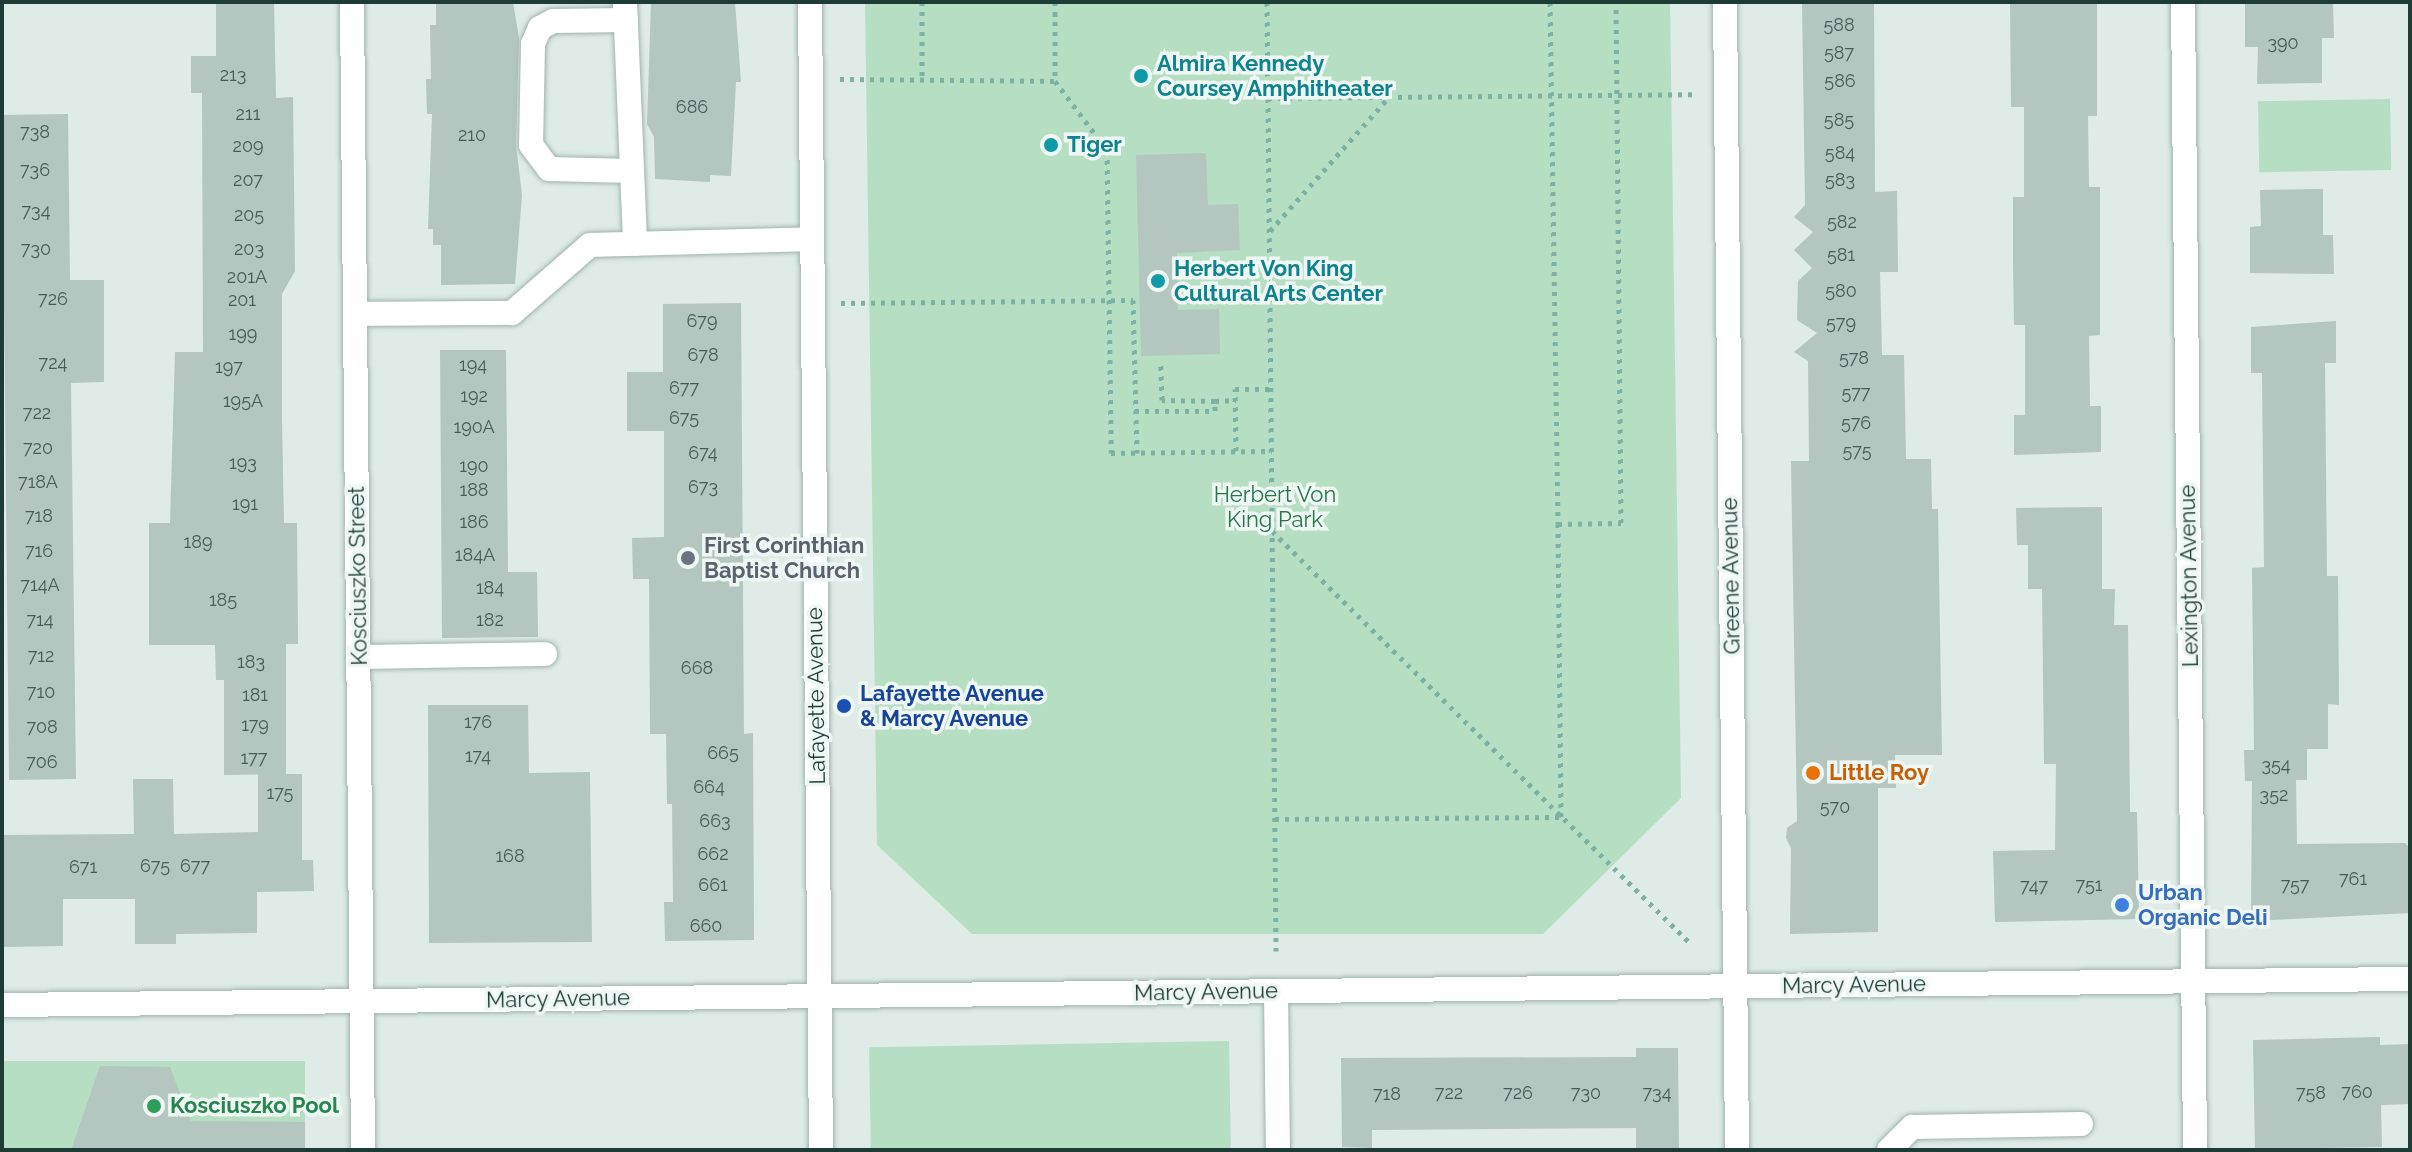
<!DOCTYPE html>
<html>
<head>
<meta charset="utf-8">
<style>
  body { margin:0 }
  #map { position:relative; width:2412px; height:1152px; overflow:hidden; background:#deebe6; font-family:Raleway,sans-serif }
  div>[style] { position:absolute }
  [style*='--x'] { left:calc(var(--x)*1px); top:calc(var(--y)*1px); width:calc(var(--w)*1px); rotate:calc(var(--a)*1deg) }
  .green>* { inset:0; background:#b5dec3; transform-origin:0 0 }
  .building>* { inset:0; background:#b3c6bf }
  .path>* { height:5px; margin-top:-2.5px; transform-origin:0; background:repeating-linear-gradient(90deg,#7cb1a4 0 4px,transparent 0 10px) }
  .roads { filter:drop-shadow(0 0 2px #a1b3ae) drop-shadow(0 0 2px #a1b3ae) }
  .minor>* { height:24px; margin:-12px; padding:0 12px; transform-origin:12px; border-radius:12px; background:#fff }
  .dots>* { width:22px; height:22px; translate:-50% -50%; box-sizing:border-box; border:4px solid #eef7f3; border-radius:50% }
  span { translate:-50% -50%; white-space:nowrap; text-align:center; line-height:1.15; -webkit-text-stroke:7px #eef7f3; paint-order:stroke }
  .number-label { font-size:18px; color:#435e58 }
  .number-label span { -webkit-text-stroke-width:0 }
  .culture-label { font-size:22px; color:#0d838f; font-weight:700 }
  .left { translate:0 -50%; text-align:left }
  .park-label { font-size:22px; color:#257549 }
  .worship-label { font-size:22px; color:#5b616d; font-weight:700 }
  .street-label { font-size:22px; color:#1e3c36 }
  .transit-label { font-size:22px; color:#164399; font-weight:700 }
  .food-label { font-size:22px; color:#c56008; font-weight:700 }
  .shop-label { font-size:22px; color:#366cbe; font-weight:700 }
  .leisure-label { font-size:22px; color:#27864d; font-weight:700 }
  .frame { position:absolute; inset:0; border:4px solid #1e3c36; pointer-events:none }
</style>
</head>
<body>
<div id="map">
  <div class="green">
    <i style="clip-path:polygon(865px 2px,1670px 2px,1681px 798px,1543px 934px,972px 934px,877px 845px)"></i>
    <i style="left:2390px;top:99px;width:71px;height:132px;rotate:89deg"></i>
    <i style="left:1229px;top:1041px;width:109px;height:360px;rotate:89deg"></i>
    <i style="left:305px;top:1061px;width:89px;height:303px;rotate:90deg"></i>
  </div>
  <div class="building">
    <i style="clip-path:polygon(216px 2px,274px 2px,276px 98px,293px 97px,295px 271px,282px 294px,282px 420px,284px 523px,297px 523px,298px 644px,286px 644px,286px 774px,224px 775px,224px 680px,216px 680px,215px 645px,149px 645px,149px 523px,170px 523px,175px 352px,203px 352px,202px 93px,191px 93px,191px 56px,216px 56px)"></i>
    <i style="clip-path:polygon(436px 2px,513px 2px,519px 38px,516px 145px,522px 195px,515px 284px,441px 285px,441px 245px,433px 245px,433px 229px,428px 229px,432px 114px,427px 114px,426px 79px,431px 79px,430px 25px,436px 25px)"></i>
    <i style="clip-path:polygon(651px 2px,735px 2px,741px 82px,736px 82px,731px 176px,710px 175px,710px 182px,655px 179px,654px 137px,647px 124px)"></i>
    <i style="clip-path:polygon(1802px 2px,1874px 2px,1875px 192px,1897px 191px,1898px 272px,1880px 272px,1882px 355px,1904px 355px,1906px 459px,1931px 459px,1932px 509px,1938px 509px,1942px 755px,1895px 755px,1896px 788px,1878px 788px,1878px 932px,1790px 934px,1791px 848px,1786px 838px,1787px 828px,1797px 821px,1791px 461px,1809px 461px,1808px 361px,1794px 352px,1817px 333px,1797px 320px,1798px 281px,1812px 268px,1794px 250px,1813px 232px,1794px 217px,1805px 205px)"></i>
    <i style="clip-path:polygon(2010px 2px,2097px 2px,2097px 116px,2088px 116px,2089px 187px,2100px 187px,2100px 335px,2089px 336px,2090px 406px,2101px 406px,2101px 452px,2014px 455px,2014px 415px,2025px 415px,2025px 325px,2014px 325px,2013px 263px,2013px 197px,2024px 197px,2024px 107px,2011px 107px)"></i>
    <i style="clip-path:polygon(2245px 2px,2333px 2px,2334px 38px,2322px 38px,2322px 83px,2257px 84px,2258px 47px,2245px 47px)"></i>
    <i style="clip-path:polygon(68px 114px,70px 280px,104px 280px,104px 382px,71px 383px,76px 779px,9px 780px,2px 115px)"></i>
    <i style="clip-path:polygon(1206px 153px,1208px 205px,1238px 204px,1240px 250px,1177px 253px,1178px 310px,1219px 309px,1220px 354px,1141px 356px,1136px 155px)"></i>
    <i style="clip-path:polygon(2323px 189px,2323px 235px,2333px 235px,2334px 274px,2250px 273px,2250px 227px,2261px 226px,2260px 190px)"></i>
    <i style="clip-path:polygon(741px 303px,744px 734px,753px 733px,754px 940px,665px 941px,664px 902px,673px 902px,672px 804px,667px 804px,666px 734px,650px 734px,649px 579px,633px 579px,632px 538px,664px 537px,664px 431px,627px 431px,627px 372px,663px 372px,663px 304px)"></i>
    <i style="clip-path:polygon(2336px 321px,2336px 363px,2325px 363px,2327px 576px,2338px 576px,2339px 705px,2328px 704px,2328px 749px,2307px 749px,2307px 780px,2296px 780px,2297px 844px,2405px 843px,2410px 848px,2410px 913px,2251px 921px,2252px 781px,2245px 781px,2244px 750px,2254px 750px,2252px 568px,2264px 567px,2262px 373px,2251px 373px,2251px 327px)"></i>
    <i style="clip-path:polygon(440px 350px,506px 350px,508px 572px,537px 572px,538px 637px,442px 638px)"></i>
    <i style="clip-path:polygon(2102px 507px,2102px 589px,2115px 589px,2114px 625px,2128px 625px,2130px 812px,2137px 812px,2139px 919px,1995px 922px,1993px 851px,2055px 850px,2056px 764px,2044px 764px,2042px 589px,2028px 589px,2028px 545px,2017px 545px,2016px 508px)"></i>
    <i style="clip-path:polygon(428px 705px,528px 705px,529px 773px,590px 772px,592px 942px,429px 943px)"></i>
    <i style="clip-path:polygon(258px 774px,302px 774px,302px 860px,313px 860px,314px 891px,257px 892px,257px 933px,176px 934px,176px 944px,135px 944px,135px 899px,63px 899px,63px 946px,2px 947px,2px 835px,134px 834px,133px 779px,173px 779px,174px 834px,258px 832px)"></i>
    <i style="clip-path:polygon(2380px 1037px,2380px 1045px,2410px 1044px,2410px 1104px,2381px 1105px,2382px 1147px,2255px 1149px,2253px 1040px)"></i>
    <i style="clip-path:polygon(1636px 1048px,1678px 1048px,1679px 1150px,1636px 1150px,1636px 1128px,1372px 1130px,1372px 1148px,1342px 1147px,1341px 1058px,1636px 1057px)"></i>
    <i style="clip-path:polygon(100px 1066px,170px 1067px,191px 1121px,305px 1122px,305px 1150px,71px 1150px)"></i>
  </div>
  <div class="path">
    <i style="--x:922;--y:2;--w:76;--a:90"></i>
    <i style="--x:1055;--y:2;--w:79;--a:90"></i>
    <i style="--x:1055;--y:81;--w:86;--a:53"></i>
    <i style="--x:1107;--y:150;--w:303;--a:89.2"></i>
    <i style="--x:1111;--y:453;--w:161;--a:-0.7"></i>
    <i style="--x:1267;--y:2;--w:96;--a:89.4"></i>
    <i style="--x:1268;--y:98;--w:427;--a:-0.5"></i>
    <i style="--x:1550;--y:2;--w:522;--a:89.12"></i>
    <i style="--x:840;--y:79;--w:215;--a:0.5"></i>
    <i style="--x:1268;--y:98;--w:853;--a:89.46"></i>
    <i style="--x:1270;--y:231;--w:179;--a:-48.4"></i>
    <i style="--x:841;--y:303;--w:292;--a:-0.6"></i>
    <i style="--x:1133;--y:300;--w:153;--a:88.5"></i>
    <i style="--x:1215;--y:401;--w:21;--a:-3"></i>
    <i style="--x:1135;--y:411;--w:80;--a:0"></i>
    <i style="--x:1215;--y:411;--w:10;--a:-90"></i>
    <i style="--x:1215;--y:401;--w:53;--a:-178.9"></i>
    <i style="--x:1162;--y:400;--w:38;--a:-92"></i>
    <i style="--x:1236;--y:451;--w:62;--a:-90.9"></i>
    <i style="--x:1235;--y:389;--w:36;--a:0"></i>
    <i style="--x:1272;--y:531;--w:587;--a:44.59"></i>
    <i style="--x:1275;--y:819;--w:286;--a:-0.4"></i>
    <i style="--x:1561;--y:817;--w:293;--a:-90.6"></i>
    <i style="--x:1558;--y:524;--w:63;--a:-0.9"></i>
    <i style="--x:1621;--y:523;--w:521;--a:-90.55"></i>
  </div>
  <div class="roads">
    <div class="minor">
      <i style="--x:352;--y:2;--w:1148;--a:89.45"></i>
      <i style="--x:625;--y:2;--w:242;--a:87.6"></i>
      <i style="--x:810;--y:2;--w:1148;--a:89.45"></i>
      <i style="--x:1725;--y:2;--w:1148;--a:89.4"></i>
      <i style="--x:2183;--y:2;--w:1148;--a:89.4"></i>
      <i style="--x:626;--y:20;--w:73;--a:179.2"></i>
      <i style="--x:553;--y:21;--w:15;--a:152"></i>
      <i style="--x:540;--y:28;--w:17;--a:114"></i>
      <i style="--x:533;--y:44;--w:101;--a:91.1"></i>
      <i style="--x:531;--y:145;--w:30;--a:53"></i>
      <i style="--x:549;--y:169;--w:83;--a:1.4"></i>
      <i style="--x:355;--y:314;--w:157;--a:-0.4"></i>
      <i style="--x:512;--y:313;--w:103;--a:-41.1"></i>
      <i style="--x:590;--y:245;--w:222;--a:-1.5"></i>
      <i style="--x:358;--y:657;--w:187;--a:-0.9"></i>
      <i style="--x:1276;--y:991;--w:159;--a:89.3"></i>
      <i style="--x:2;--y:1005;--w:2408;--a:-0.62"></i>
      <i style="--x:1889;--y:1150;--w:33;--a:-45"></i>
      <i style="--x:1912;--y:1127;--w:169;--a:-1"></i>
    </div>
  </div>
  <div class="dots">
    <i style="left:1141px;top:76px;background:#0f9aa8"></i>
    <i style="left:1051px;top:145px;background:#0f9aa8"></i>
    <i style="left:1158px;top:281px;background:#0f9aa8"></i>
    <i style="left:688px;top:558px;background:#6b7280"></i>
    <i style="left:844px;top:706px;background:#1a4fb4"></i>
    <i style="left:1813px;top:773px;background:#e8710a"></i>
    <i style="left:2122px;top:905px;background:#3f7fe0"></i>
    <i style="left:154px;top:1106px;background:#2e9e5b"></i>
  </div>
  <div class="number-label">
    <span style="left:1839px;top:25px">588</span>
    <span style="left:2283px;top:43px">390</span>
    <span style="left:1839px;top:53px">587</span>
    <span style="left:233px;top:75px">213</span>
    <span style="left:1840px;top:81px">586</span>
    <span style="left:692px;top:107px">686</span>
    <span style="left:248px;top:114px">211</span>
    <span style="left:1839px;top:120px">585</span>
    <span style="left:35px;top:132px">738</span>
    <span style="left:472px;top:135px">210</span>
    <span style="left:248px;top:146px">209</span>
    <span style="left:1840px;top:153px">584</span>
    <span style="left:35px;top:170px">736</span>
    <span style="left:248px;top:180px">207</span>
    <span style="left:1840px;top:180px">583</span>
    <span style="left:36px;top:211px">734</span>
    <span style="left:249px;top:215px">205</span>
    <span style="left:1842px;top:222px">582</span>
    <span style="left:36px;top:249px">730</span>
    <span style="left:249px;top:249px">203</span>
    <span style="left:1841px;top:255px">581</span>
    <span style="left:247px;top:277px">201A</span>
    <span style="left:1841px;top:291px">580</span>
    <span style="left:53px;top:299px">726</span>
    <span style="left:242px;top:300px">201</span>
    <span style="left:702px;top:321px">679</span>
    <span style="left:1841px;top:323px">579</span>
    <span style="left:243px;top:334px">199</span>
    <span style="left:703px;top:355px">678</span>
    <span style="left:1854px;top:358px">578</span>
    <span style="left:53px;top:363px">724</span>
    <span style="left:473px;top:365px">194</span>
    <span style="left:229px;top:367px">197</span>
    <span style="left:684px;top:388px">677</span>
    <span style="left:1856px;top:393px">577</span>
    <span style="left:474px;top:396px">192</span>
    <span style="left:243px;top:401px">195A</span>
    <span style="left:37px;top:413px">722</span>
    <span style="left:684px;top:418px">675</span>
    <span style="left:1856px;top:423px">576</span>
    <span style="left:474px;top:427px">190A</span>
    <span style="left:38px;top:448px">720</span>
    <span style="left:1857px;top:451px">575</span>
    <span style="left:703px;top:453px">674</span>
    <span style="left:243px;top:463px">193</span>
    <span style="left:474px;top:466px">190</span>
    <span style="left:38px;top:482px">718A</span>
    <span style="left:703px;top:487px">673</span>
    <span style="left:474px;top:490px">188</span>
    <span style="left:245px;top:504px">191</span>
    <span style="left:39px;top:516px">718</span>
    <span style="left:474px;top:522px">186</span>
    <span style="left:198px;top:542px">189</span>
    <span style="left:39px;top:551px">716</span>
    <span style="left:475px;top:555px">184A</span>
    <span style="left:40px;top:585px">714A</span>
    <span style="left:490px;top:588px">184</span>
    <span style="left:223px;top:600px">185</span>
    <span style="left:40px;top:620px">714</span>
    <span style="left:490px;top:620px">182</span>
    <span style="left:41px;top:656px">712</span>
    <span style="left:251px;top:662px">183</span>
    <span style="left:697px;top:668px">668</span>
    <span style="left:41px;top:692px">710</span>
    <span style="left:255px;top:695px">181</span>
    <span style="left:478px;top:722px">176</span>
    <span style="left:255px;top:725px">179</span>
    <span style="left:42px;top:727px">708</span>
    <span style="left:723px;top:753px">665</span>
    <span style="left:478px;top:756px">174</span>
    <span style="left:254px;top:758px">177</span>
    <span style="left:42px;top:762px">706</span>
    <span style="left:2276px;top:765px">354</span>
    <span style="left:709px;top:787px">664</span>
    <span style="left:280px;top:793px">175</span>
    <span style="left:2274px;top:795px">352</span>
    <span style="left:1835px;top:807px">570</span>
    <span style="left:715px;top:821px">663</span>
    <span style="left:713px;top:854px">662</span>
    <span style="left:510px;top:856px">168</span>
    <span style="left:155px;top:866px">675</span>
    <span style="left:195px;top:866px">677</span>
    <span style="left:83px;top:867px">671</span>
    <span style="left:2353px;top:879px">761</span>
    <span style="left:713px;top:885px">661</span>
    <span style="left:2089px;top:885px">751</span>
    <span style="left:2295px;top:885px">757</span>
    <span style="left:2034px;top:886px">747</span>
    <span style="left:706px;top:926px">660</span>
    <span style="left:2357px;top:1092px">760</span>
    <span style="left:1449px;top:1093px">722</span>
    <span style="left:1518px;top:1093px">726</span>
    <span style="left:1586px;top:1093px">730</span>
    <span style="left:1657px;top:1093px">734</span>
    <span style="left:2311px;top:1093px">758</span>
    <span style="left:1387px;top:1094px">718</span>
  </div>
  <div class="culture-label">
    <span class="left" style="left:1157px;top:76px">Almira Kennedy<br>Coursey Amphitheater</span>
    <span class="left" style="left:1067px;top:145px">Tiger</span>
    <span class="left" style="left:1174px;top:281px">Herbert Von King<br>Cultural Arts Center</span>
  </div>
  <div class="park-label">
    <span style="left:1275px;top:507px">Herbert Von<br>King Park</span>
  </div>
  <div class="worship-label">
    <span class="left" style="left:704px;top:558px">First Corinthian<br>Baptist Church</span>
  </div>
  <div class="street-label">
    <span style="left:358px;top:576px;rotate:-91deg">Kosciuszko Street</span>
    <span style="left:1731px;top:576px;rotate:-91deg">Greene Avenue</span>
    <span style="left:2189px;top:576px;rotate:-91deg">Lexington Avenue</span>
    <span style="left:816px;top:696px;rotate:-91deg">Lafayette Avenue</span>
    <span style="left:1854px;top:985px;rotate:-1deg">Marcy Avenue</span>
    <span style="left:1206px;top:992px;rotate:-1deg">Marcy Avenue</span>
    <span style="left:558px;top:999px;rotate:-1deg">Marcy Avenue</span>
  </div>
  <div class="transit-label">
    <span class="left" style="left:860px;top:706px">Lafayette Avenue<br>&amp; Marcy Avenue</span>
  </div>
  <div class="food-label">
    <span class="left" style="left:1829px;top:773px">Little Roy</span>
  </div>
  <div class="shop-label">
    <span class="left" style="left:2138px;top:905px">Urban<br>Organic Deli</span>
  </div>
  <div class="leisure-label">
    <span class="left" style="left:170px;top:1106px">Kosciuszko Pool</span>
  </div>
  <div class="frame"></div>
</div>
</body>
</html>
